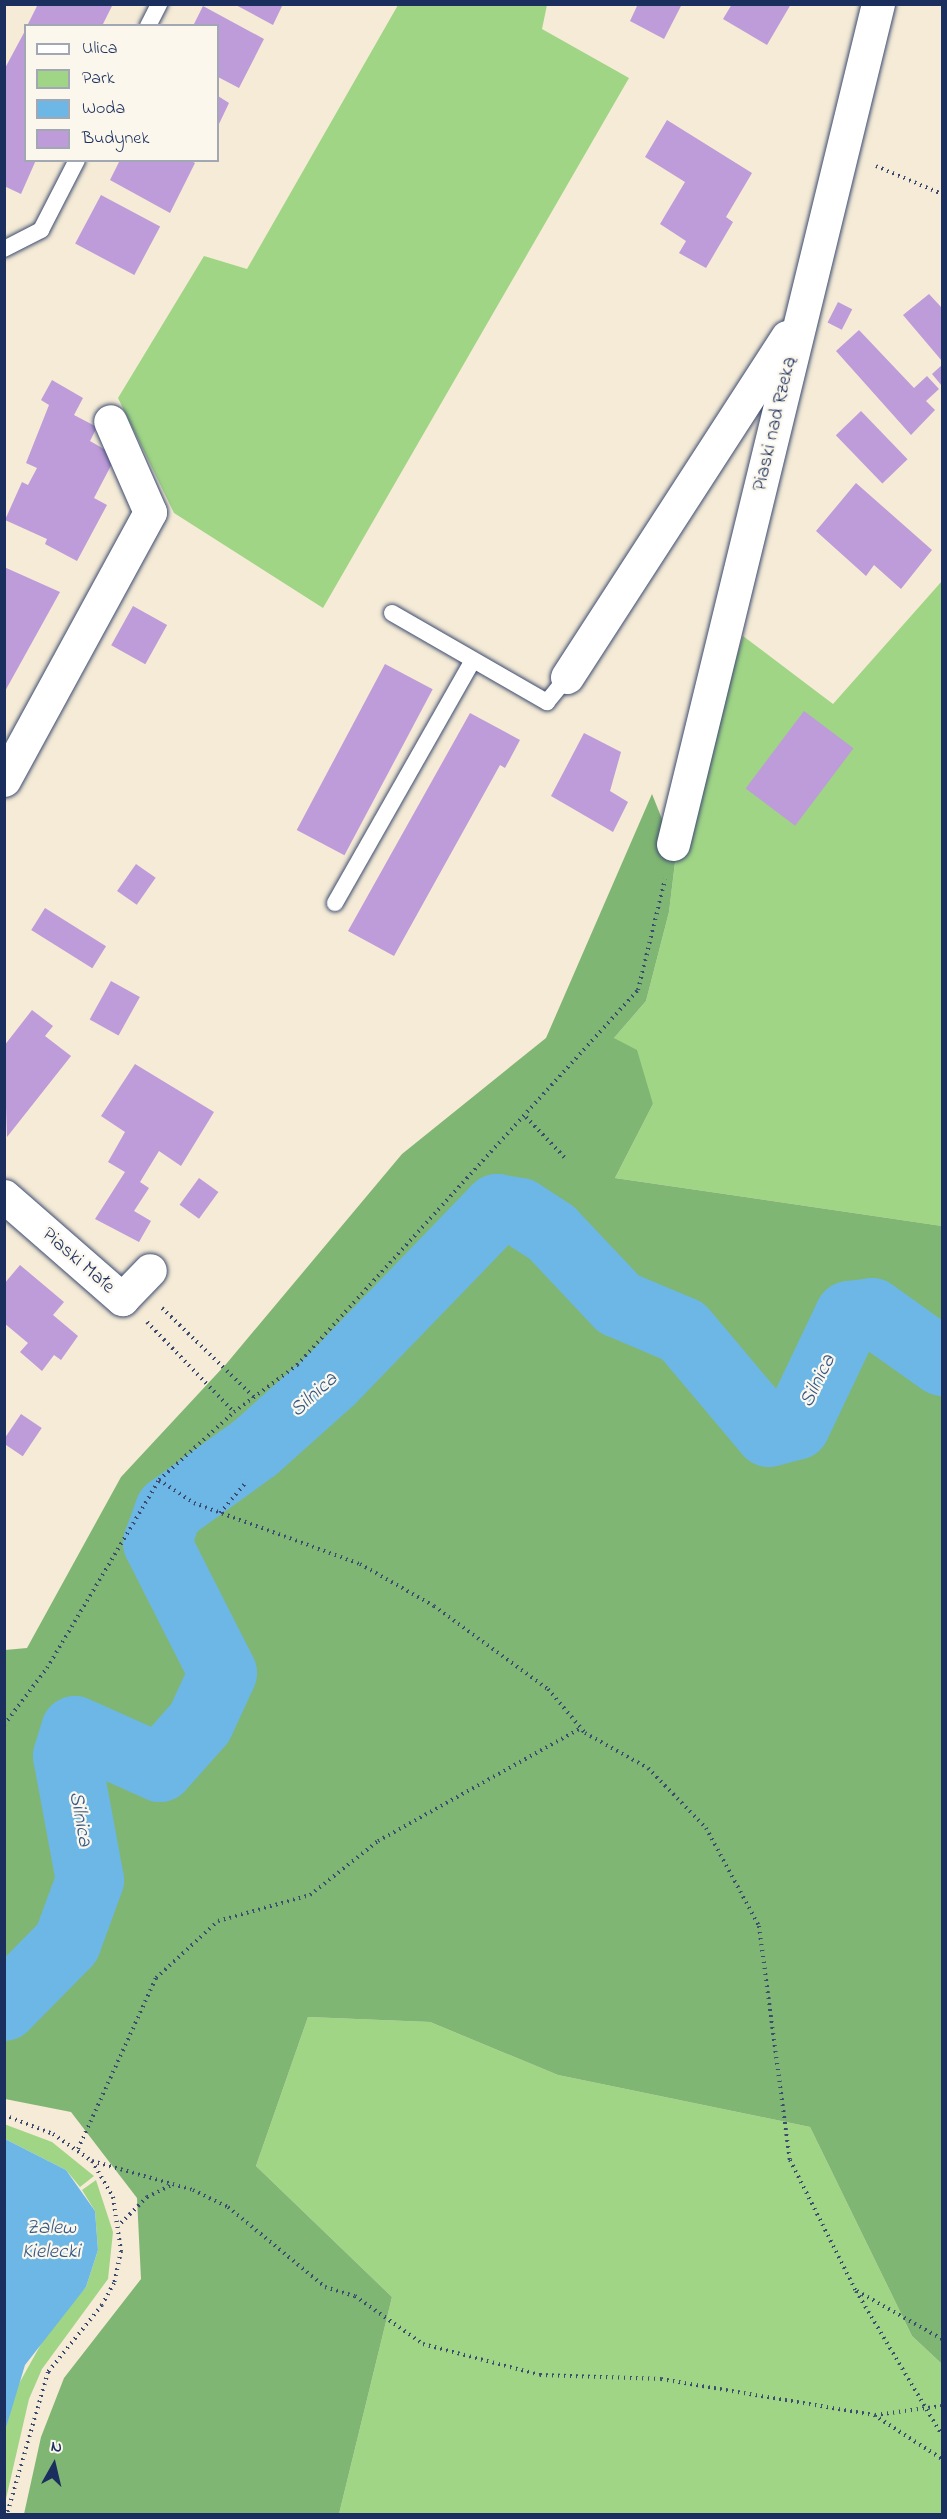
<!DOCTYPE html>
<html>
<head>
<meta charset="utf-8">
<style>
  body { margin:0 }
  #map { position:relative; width:947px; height:2519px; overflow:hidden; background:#f5ebd6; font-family:"Indie Flower",sans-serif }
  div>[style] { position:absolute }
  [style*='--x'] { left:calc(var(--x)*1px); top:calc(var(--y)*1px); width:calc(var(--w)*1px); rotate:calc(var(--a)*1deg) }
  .green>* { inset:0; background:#a0d586 }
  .forest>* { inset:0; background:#80b673 }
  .water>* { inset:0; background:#6db7e6 }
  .river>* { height:68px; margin:-34px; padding:0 34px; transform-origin:34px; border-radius:34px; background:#6db7e6 }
  .building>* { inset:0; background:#be9bd9; transform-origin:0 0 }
  .path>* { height:4px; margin-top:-2px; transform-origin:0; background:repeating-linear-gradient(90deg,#3c4b70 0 1.5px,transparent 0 6px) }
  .roads { filter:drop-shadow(0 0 2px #3c4b70) drop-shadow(0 0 2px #3c4b70) }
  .service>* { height:16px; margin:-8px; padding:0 8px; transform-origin:8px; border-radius:8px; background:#fff }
  .minor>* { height:33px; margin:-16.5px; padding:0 16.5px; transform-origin:16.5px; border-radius:16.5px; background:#fff }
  span { translate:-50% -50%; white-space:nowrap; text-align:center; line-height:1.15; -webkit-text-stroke:4.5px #fbf7ec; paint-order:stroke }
  .street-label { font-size:20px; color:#1b2f5e }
  .water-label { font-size:21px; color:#345887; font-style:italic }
  .frame { position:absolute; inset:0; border:6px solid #1b2f5e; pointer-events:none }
  .legend { position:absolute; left:24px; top:24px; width:195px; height:138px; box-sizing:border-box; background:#fbf7ec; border:2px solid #a1a7b3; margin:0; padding:8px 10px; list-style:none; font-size:18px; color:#1b2f5e }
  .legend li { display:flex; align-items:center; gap:12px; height:30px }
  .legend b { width:30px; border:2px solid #a1a7b3 }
  .north { position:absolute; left:24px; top:2435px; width:60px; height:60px; -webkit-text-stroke:4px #fbf7ec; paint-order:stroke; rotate:8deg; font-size:16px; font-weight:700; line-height:24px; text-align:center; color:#1b2f5e }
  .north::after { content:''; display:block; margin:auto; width:21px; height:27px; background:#1b2f5e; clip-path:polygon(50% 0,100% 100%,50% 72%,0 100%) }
</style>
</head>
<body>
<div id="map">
  <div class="green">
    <i style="clip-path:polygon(398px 5px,547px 5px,542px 29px,629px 78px,323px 608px,174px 513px,118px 398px,204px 256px,247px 269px)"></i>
    <i style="clip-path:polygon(942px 581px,942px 1226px,615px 1178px,653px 1104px,614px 1038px,646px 1001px,669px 912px,676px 854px,743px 636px,833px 704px)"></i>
    <i style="clip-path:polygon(308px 2017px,430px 2022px,558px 2075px,810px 2127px,912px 2336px,942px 2364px,942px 2514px,339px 2514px,392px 2297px,256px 2166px)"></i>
    <i style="clip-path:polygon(4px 2124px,52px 2142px,94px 2176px,80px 2187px,66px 2170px,5px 2139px)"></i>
    <i style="clip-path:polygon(96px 2180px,113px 2232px,108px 2279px,42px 2369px,29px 2399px,5px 2503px,5px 2431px,16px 2389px,50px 2328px,86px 2287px,98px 2250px,95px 2211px,82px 2190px)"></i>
  </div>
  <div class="forest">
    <i style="clip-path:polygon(652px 794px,676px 854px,669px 912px,646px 1001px,614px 1038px,637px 1050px,653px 1104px,615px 1178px,942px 1226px,942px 2364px,912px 2336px,810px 2127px,558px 2075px,430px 2022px,308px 2017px,256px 2166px,392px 2297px,339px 2514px,24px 2514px,41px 2437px,64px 2378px,141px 2279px,137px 2198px,71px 2112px,5px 2099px,5px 1650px,27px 1648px,121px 1477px,227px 1363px,402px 1154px,546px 1038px)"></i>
  </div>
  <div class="water">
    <i style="clip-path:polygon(5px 2139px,66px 2170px,95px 2211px,98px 2250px,86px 2287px,25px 2365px,5px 2431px)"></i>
  </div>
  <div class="river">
    <i style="--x:4;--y:2007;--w:90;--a:-45.5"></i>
    <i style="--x:67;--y:1943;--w:67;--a:-69.9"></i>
    <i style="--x:90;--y:1880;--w:126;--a:-100.5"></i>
    <i style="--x:67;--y:1756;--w:27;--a:-73"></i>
    <i style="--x:75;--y:1730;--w:93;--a:24.1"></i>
    <i style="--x:160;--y:1768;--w:60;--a:-48.4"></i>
    <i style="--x:200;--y:1723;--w:55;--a:-65.3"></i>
    <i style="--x:223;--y:1673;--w:146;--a:-116.9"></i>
    <i style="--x:157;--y:1543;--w:35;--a:-70"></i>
    <i style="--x:169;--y:1510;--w:106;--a:-35.8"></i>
    <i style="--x:255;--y:1448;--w:102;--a:-41.8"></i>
    <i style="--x:331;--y:1380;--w:239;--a:-46"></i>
    <i style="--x:497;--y:1208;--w:23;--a:10"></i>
    <i style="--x:520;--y:1212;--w:38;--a:33"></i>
    <i style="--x:552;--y:1233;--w:98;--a:46.7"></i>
    <i style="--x:619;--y:1304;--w:69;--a:22.9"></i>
    <i style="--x:683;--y:1331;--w:133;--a:49.9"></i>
    <i style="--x:769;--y:1433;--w:28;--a:-15"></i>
    <i style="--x:796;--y:1426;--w:123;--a:-64.5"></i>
    <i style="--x:849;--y:1315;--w:23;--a:-7"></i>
    <i style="--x:872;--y:1312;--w:86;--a:35.5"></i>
  </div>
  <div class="building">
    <i style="clip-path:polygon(38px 4px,113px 4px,102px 26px,27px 26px)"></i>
    <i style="clip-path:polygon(234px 4px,283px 4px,273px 25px)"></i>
    <i style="clip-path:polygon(638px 4px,682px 4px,664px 39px,630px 21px)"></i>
    <i style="clip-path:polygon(732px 4px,791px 4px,767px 45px,723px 19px)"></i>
    <i style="clip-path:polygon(203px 6px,264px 39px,239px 88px,218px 77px,218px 26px,193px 26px)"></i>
    <i style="clip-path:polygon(26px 29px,26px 160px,36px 160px,21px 194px,4px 186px,4px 70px)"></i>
    <i style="clip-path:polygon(218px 96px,229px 103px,218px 126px)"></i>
    <i style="clip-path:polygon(667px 120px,752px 173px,726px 217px,733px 222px,706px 268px,679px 253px,686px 241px,660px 224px,685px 182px,645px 157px)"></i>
    <i style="clip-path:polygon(120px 160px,190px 160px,195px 163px,170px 213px,110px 180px)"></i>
    <i style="left:101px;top:195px;width:67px;height:55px;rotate:28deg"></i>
    <i style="clip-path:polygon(929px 294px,942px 308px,942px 361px,903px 315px)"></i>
    <i style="left:838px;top:302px;width:16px;height:23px;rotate:27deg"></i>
    <i style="clip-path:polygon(859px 330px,914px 388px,927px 376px,939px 389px,926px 401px,935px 410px,911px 435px,836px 351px)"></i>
    <i style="clip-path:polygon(942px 365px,942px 386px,932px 374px)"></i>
    <i style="clip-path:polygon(52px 380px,83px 398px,74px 415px,97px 427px,90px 441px,116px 456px,94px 498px,107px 505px,77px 561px,45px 544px,47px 539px,5px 520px,22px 482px,28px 485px,37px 468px,26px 463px,49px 405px,41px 400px)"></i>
    <i style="left:861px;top:411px;width:67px;height:35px;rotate:46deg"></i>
    <i style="clip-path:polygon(856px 483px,932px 550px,901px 589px,874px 565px,866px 576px,816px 531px)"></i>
    <i style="clip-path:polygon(4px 567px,60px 592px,4px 693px)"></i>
    <i style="left:133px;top:606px;width:39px;height:45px;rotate:29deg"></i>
    <i style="left:385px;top:664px;width:54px;height:188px;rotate:28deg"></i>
    <i style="left:804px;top:711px;width:62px;height:97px;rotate:37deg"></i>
    <i style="clip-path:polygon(470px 713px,520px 740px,505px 768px,500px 765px,394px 956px,348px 931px)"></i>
    <i style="clip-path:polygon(584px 733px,621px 752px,610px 791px,628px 802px,613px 832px,551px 796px)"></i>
    <i style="left:136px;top:864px;width:24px;height:33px;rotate:35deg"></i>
    <i style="left:45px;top:908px;width:72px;height:26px;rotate:32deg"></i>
    <i style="left:111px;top:981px;width:33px;height:44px;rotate:29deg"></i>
    <i style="clip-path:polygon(32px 1010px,53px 1026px,45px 1036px,71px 1056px,7px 1137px,4px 1046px)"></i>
    <i style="clip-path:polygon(135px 1064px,214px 1112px,181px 1166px,159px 1151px,140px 1182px,149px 1188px,134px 1211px,151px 1221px,139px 1242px,95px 1219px,125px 1172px,108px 1162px,125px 1132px,101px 1116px)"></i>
    <i style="left:199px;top:1178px;width:24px;height:33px;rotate:36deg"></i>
    <i style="clip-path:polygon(20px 1265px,64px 1302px,53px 1315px,78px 1336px,61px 1360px,54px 1355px,42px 1371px,20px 1352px,28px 1343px,4px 1323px,4px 1284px)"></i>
    <i style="left:21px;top:1414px;width:25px;height:34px;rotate:34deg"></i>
  </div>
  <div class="path">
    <i style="--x:876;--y:166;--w:72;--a:23"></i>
    <i style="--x:526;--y:1117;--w:58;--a:46.4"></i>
    <i style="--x:162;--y:1308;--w:129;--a:44.1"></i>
    <i style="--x:147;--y:1322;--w:125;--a:46"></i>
    <i style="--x:159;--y:1480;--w:42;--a:33.3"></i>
    <i style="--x:194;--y:1503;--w:177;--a:20.2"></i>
    <i style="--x:360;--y:1564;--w:85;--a:29.6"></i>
    <i style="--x:434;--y:1606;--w:141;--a:36.1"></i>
    <i style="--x:548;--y:1689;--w:57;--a:49.9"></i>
    <i style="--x:585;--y:1733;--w:72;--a:29.1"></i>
    <i style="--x:648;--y:1768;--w:83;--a:46"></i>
    <i style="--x:706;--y:1828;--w:111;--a:61.6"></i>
    <i style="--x:759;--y:1926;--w:236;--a:82.5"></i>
    <i style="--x:790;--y:2160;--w:147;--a:63.3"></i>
    <i style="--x:856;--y:2291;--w:168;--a:59.2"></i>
    <i style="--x:220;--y:1513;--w:42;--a:-49.8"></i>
    <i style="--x:4;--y:1725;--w:71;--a:-53"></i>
    <i style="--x:47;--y:1668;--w:219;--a:-59.2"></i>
    <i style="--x:159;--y:1480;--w:101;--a:-42.2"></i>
    <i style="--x:234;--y:1412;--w:79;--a:-36.7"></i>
    <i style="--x:297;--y:1365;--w:507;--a:-47.72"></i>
    <i style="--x:638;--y:990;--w:114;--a:-76.3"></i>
    <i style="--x:4;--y:2115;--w:53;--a:21.2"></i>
    <i style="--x:53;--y:2134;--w:47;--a:34.7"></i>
    <i style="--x:92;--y:2161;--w:42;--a:59.7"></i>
    <i style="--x:113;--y:2197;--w:55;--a:81.6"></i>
    <i style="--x:121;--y:2251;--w:33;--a:102"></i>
    <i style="--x:114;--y:2283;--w:25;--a:119"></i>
    <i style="--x:102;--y:2305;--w:86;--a:128.9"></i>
    <i style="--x:48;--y:2372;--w:148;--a:106.1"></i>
    <i style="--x:78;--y:2149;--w:188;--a:-65.5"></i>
    <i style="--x:156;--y:1978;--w:84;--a:-42.6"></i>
    <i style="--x:218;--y:1921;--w:96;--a:-15.8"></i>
    <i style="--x:310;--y:1895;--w:87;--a:-38.5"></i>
    <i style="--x:378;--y:1841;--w:232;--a:-29.1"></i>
    <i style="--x:92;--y:2161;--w:105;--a:16"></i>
    <i style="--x:193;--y:2190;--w:39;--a:26"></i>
    <i style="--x:228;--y:2207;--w:126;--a:39.5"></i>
    <i style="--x:325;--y:2287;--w:31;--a:17"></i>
    <i style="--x:355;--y:2296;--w:83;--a:35.2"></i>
    <i style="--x:423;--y:2344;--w:121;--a:14.8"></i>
    <i style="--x:540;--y:2375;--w:121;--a:1.9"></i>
    <i style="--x:661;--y:2379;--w:216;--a:9.6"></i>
    <i style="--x:874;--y:2415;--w:81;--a:32.9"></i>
    <i style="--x:121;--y:2223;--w:37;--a:-45"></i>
    <i style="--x:147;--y:2197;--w:28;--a:-26"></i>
    <i style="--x:857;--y:2291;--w:98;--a:29.5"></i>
    <i style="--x:875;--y:2415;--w:68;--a:-7.7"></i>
  </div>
  <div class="roads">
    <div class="service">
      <i style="--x:148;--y:26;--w:25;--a:-63"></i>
      <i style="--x:4;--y:249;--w:42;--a:-27.2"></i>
      <i style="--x:41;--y:230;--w:79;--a:-62.8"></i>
      <i style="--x:392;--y:613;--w:179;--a:29.9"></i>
      <i style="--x:547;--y:702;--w:32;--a:-51"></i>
      <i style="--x:335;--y:903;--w:279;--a:-60.4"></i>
    </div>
    <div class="minor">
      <i style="--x:567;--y:677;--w:405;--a:-57.1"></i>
      <i style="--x:4;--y:780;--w:305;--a:-61.4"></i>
      <i style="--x:150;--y:512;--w:99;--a:-113.7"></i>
      <i style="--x:673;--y:844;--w:865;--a:-76.29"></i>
      <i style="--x:4;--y:1196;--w:157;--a:41.1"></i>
      <i style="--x:122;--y:1299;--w:40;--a:-46"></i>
    </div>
  </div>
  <div class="street-label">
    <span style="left:775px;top:424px;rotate:-77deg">Piaski nad Rzeką</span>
    <span style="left:78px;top:1261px;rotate:41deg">Piaski Małe</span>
  </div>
  <div class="water-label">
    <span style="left:818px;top:1381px;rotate:-64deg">Silnica</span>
    <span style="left:314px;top:1395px;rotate:-42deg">Silnica</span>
    <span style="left:80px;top:1819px;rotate:80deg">Silnica</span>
    <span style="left:51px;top:2240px">Zalew<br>Kielecki</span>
  </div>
  <div class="frame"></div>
  <ul class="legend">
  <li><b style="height:8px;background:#fff"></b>Ulica</li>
  <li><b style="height:16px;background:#a0d586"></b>Park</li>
  <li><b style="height:16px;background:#6db7e6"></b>Woda</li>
  <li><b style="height:16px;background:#be9bd9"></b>Budynek</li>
  </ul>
  <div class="north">N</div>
</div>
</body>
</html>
